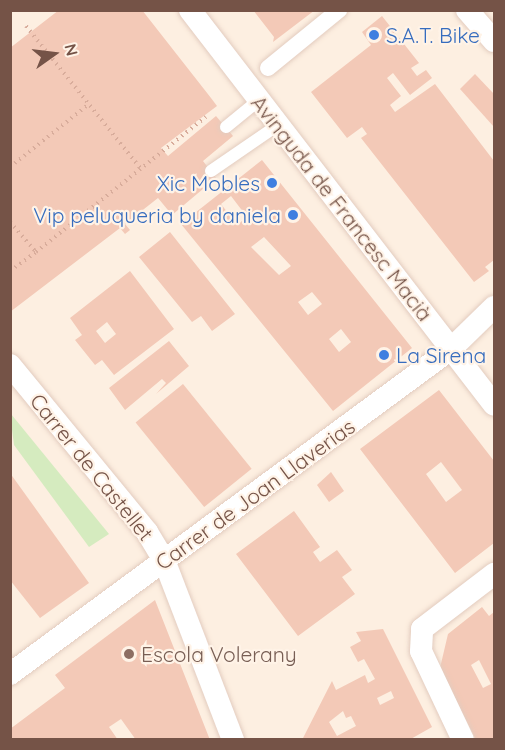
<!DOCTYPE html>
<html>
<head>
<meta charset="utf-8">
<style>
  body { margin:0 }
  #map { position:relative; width:505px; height:750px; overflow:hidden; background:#fdefe1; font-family:Quicksand,sans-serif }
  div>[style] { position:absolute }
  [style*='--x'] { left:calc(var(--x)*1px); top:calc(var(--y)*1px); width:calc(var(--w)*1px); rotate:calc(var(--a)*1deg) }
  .green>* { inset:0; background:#d5ebbf }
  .building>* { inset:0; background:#f3c9b7; transform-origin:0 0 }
  .path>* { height:4px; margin-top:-2px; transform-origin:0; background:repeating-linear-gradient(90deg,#d8ac9b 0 1.5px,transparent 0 6px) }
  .roads { filter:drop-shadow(0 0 2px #e3ccbf) drop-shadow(0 0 2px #e3ccbf) }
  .service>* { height:12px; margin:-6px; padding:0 6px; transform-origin:6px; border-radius:6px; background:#fff }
  .pedestrian>* { height:16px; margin:-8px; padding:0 8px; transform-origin:8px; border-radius:8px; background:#fff }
  .minor>* { height:22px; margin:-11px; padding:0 11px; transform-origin:11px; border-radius:11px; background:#fff }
  .dots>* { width:16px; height:16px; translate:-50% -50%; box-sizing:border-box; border:3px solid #fff3e7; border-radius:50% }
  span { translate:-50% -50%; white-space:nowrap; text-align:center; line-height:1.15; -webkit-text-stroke:4.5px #fff3e7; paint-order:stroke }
  .shop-label { font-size:21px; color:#366cbe }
  .left { translate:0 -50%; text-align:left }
  .right { translate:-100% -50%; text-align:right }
  .street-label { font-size:21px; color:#755347 }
  .education-label { font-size:21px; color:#785e54 }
  .frame { position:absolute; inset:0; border:12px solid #755347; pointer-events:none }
  .north { position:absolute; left:24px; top:24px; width:60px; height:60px; -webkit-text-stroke:4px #fff3e7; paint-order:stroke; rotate:76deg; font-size:16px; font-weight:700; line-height:24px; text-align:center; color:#755347 }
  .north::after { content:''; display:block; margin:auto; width:21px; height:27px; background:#755347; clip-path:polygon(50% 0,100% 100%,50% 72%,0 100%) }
</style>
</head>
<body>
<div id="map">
  <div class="green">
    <i style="clip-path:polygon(10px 414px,11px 414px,109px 534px,89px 547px,14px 445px)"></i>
  </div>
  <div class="building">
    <i style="clip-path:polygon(59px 10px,142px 10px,211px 98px,217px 106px,161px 148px,168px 156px,216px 116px,233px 136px,203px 161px,216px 178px,172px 215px,158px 198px,125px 224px,130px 230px,125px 234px,120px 228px,10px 312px,10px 48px)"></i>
    <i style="clip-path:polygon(253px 10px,315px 10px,273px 42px,274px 37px)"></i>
    <i style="clip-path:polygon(382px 16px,419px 63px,411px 68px,417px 76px,426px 70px,432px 78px,410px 95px,393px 73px,387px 78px,401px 96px,390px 105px,395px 112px,435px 84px,494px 161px,494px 260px,485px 267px,489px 271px,474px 282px,361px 138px,367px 134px,362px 127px,347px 138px,311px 92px,371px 45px,362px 32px)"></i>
    <i style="clip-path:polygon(475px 74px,494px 94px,494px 127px,460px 89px)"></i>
    <i style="clip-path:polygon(evenodd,262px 160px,412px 348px,333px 411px,181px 224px,262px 160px,231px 196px,247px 217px,237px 225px,221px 204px,231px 196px,262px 160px,264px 237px,291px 266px,279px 275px,251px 247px,264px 237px,262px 160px,312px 292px,322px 304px,308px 315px,298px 302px,312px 292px,262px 160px,341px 329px,351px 342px,339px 352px,329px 339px,341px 329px)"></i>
    <i style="clip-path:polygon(170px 232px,235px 314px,212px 331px,201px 316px,192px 322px,139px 257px)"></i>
    <i style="clip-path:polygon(evenodd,130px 271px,174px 329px,114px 375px,102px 360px,95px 365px,75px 340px,82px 335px,70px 318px,130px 271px,107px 322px,116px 334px,105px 343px,96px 331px,107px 322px)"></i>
    <i style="clip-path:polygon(169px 341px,189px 366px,156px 394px,166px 383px,162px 379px,125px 410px,109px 388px)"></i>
    <i style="left:183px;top:384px;width:109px;height:61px;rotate:51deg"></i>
    <i style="clip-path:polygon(evenodd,439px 390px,494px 461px,494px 543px,455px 573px,360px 449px,439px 390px,441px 462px,462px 490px,446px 502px,426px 474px,441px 462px)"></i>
    <i style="clip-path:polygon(331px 472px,344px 491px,329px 502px,317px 485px)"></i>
    <i style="clip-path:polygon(10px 473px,89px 583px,40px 618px,10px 580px)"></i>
    <i style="clip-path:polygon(294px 511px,320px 547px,313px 552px,320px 562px,337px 550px,352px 570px,342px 577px,355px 594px,298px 636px,236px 554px)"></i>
    <i style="clip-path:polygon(155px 600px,210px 740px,136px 740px,121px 719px,109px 727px,118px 740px,10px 740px,10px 729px,65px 688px,55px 675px)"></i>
    <i style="clip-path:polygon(evenodd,482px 607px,489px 616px,494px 612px,494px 740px,476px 740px,440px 668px,448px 634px,482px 607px,479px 660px,491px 684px,483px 688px,471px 665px,479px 660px)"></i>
    <i style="clip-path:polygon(evenodd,383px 629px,432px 727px,409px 740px,302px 740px,332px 681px,336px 690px,365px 675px,368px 683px,375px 679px,364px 659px,358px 662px,350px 647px,361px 641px,356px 632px,383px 629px,391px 691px,394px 698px,380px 705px,377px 698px,391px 691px,383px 629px,343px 711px,346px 718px,351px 716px,356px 726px,337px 736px,329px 722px,343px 711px)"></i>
  </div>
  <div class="path">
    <i style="--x:26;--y:26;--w:182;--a:51.2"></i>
    <i style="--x:10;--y:167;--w:101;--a:-38.6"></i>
    <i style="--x:10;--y:222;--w:40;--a:49"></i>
    <i style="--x:36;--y:252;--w:217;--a:-38.5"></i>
    <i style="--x:10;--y:271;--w:32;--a:-36"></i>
  </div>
  <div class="roads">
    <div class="service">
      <i style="--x:226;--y:127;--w:43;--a:-39.3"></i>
      <i style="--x:211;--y:171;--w:81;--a:-34.5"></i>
    </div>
    <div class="pedestrian">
      <i style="--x:268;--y:68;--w:92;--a:-39.2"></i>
    </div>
    <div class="minor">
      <i style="--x:190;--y:10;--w:498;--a:52.4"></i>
      <i style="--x:467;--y:10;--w:41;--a:48.9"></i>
      <i style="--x:10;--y:365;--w:216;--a:50.6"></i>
      <i style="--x:147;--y:532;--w:33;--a:59"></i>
      <i style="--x:164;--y:560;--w:193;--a:69"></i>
      <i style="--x:10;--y:674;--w:548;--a:-36.39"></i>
      <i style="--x:451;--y:349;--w:60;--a:-44.3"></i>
      <i style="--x:463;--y:740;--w:98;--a:-115.3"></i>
      <i style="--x:421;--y:651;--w:22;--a:-87"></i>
      <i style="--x:422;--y:629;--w:91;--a:-37.4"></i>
    </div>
  </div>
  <div class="dots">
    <i style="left:374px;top:35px;background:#3f7fe0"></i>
    <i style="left:272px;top:183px;background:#3f7fe0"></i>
    <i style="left:293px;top:215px;background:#3f7fe0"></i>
    <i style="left:384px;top:355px;background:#3f7fe0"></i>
    <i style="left:129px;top:654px;background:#8d6e63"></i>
  </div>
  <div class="shop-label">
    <span class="left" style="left:386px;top:35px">S.A.T. Bike</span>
    <span class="right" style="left:260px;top:183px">Xic Mobles</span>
    <span class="right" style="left:281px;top:215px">Vip peluqueria by daniela</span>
    <span class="left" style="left:396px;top:355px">La Sirena</span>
  </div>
  <div class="street-label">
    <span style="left:342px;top:208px;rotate:52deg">Avinguda de Francesc Macià</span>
    <span style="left:92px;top:467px;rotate:51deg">Carrer de Castellet</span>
    <span style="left:255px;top:494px;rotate:-36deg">Carrer de Joan Llaverias</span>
  </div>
  <div class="education-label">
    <span class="left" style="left:141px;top:654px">Escola Volerany</span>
  </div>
  <div class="frame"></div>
  <div class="north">N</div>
</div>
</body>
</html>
